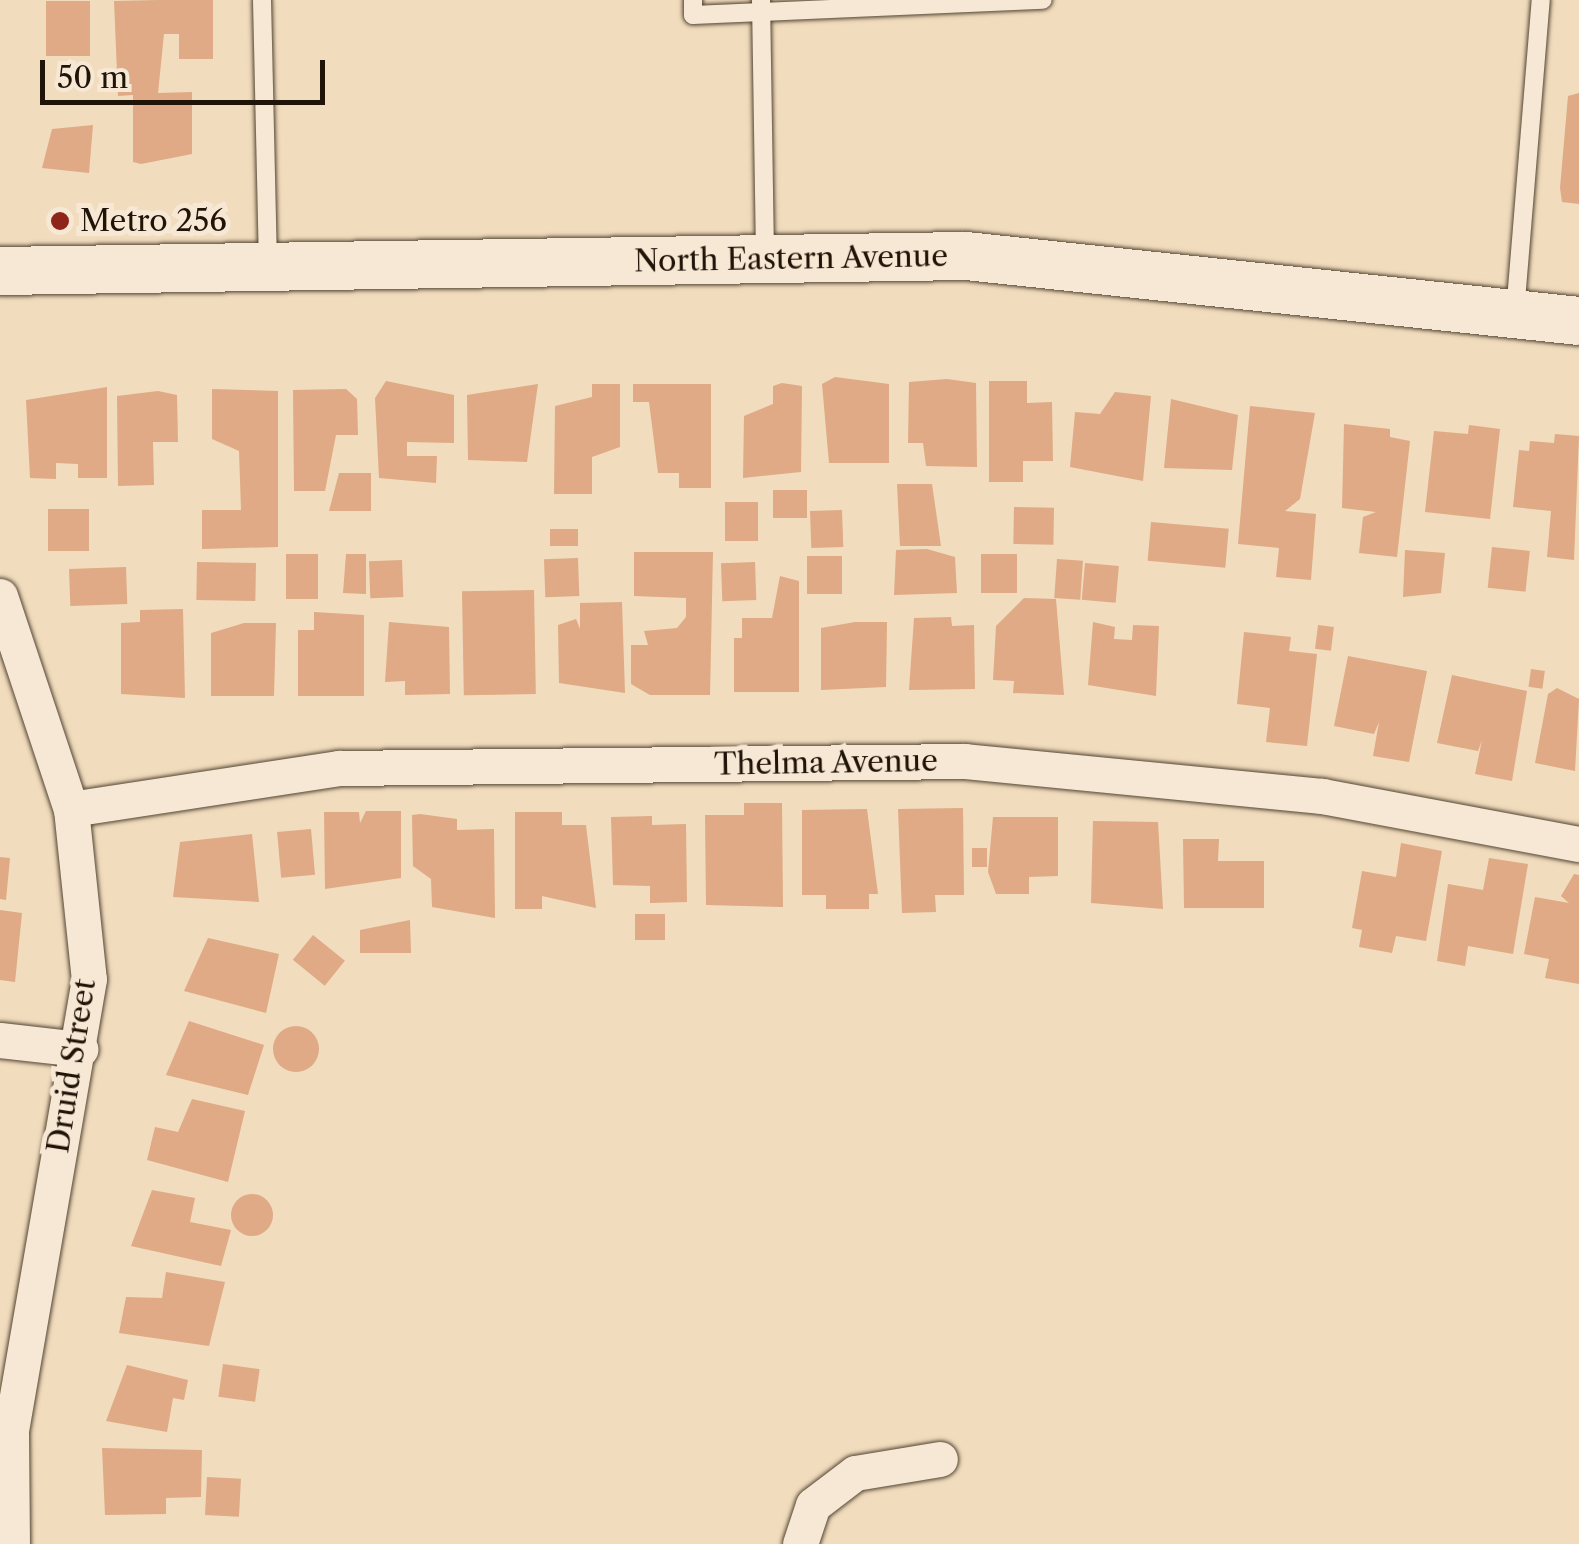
<!DOCTYPE html>
<html>
<head>
<meta charset="utf-8">
<style>
  body { margin:0 }
  #map { position:relative; width:1579px; height:1544px; overflow:hidden; background:#f1dcbd; font-family:"Libre Caslon Text",serif }
  div>[style] { position:absolute }
  [style*='--x'] { left:calc(var(--x)*1px); top:calc(var(--y)*1px); width:calc(var(--w)*1px); rotate:calc(var(--a)*1deg) }
  .building>* { inset:0; background:#dfaa85; transform-origin:0 0 }
  .round { border-radius:50% }
  .roads { filter:drop-shadow(0 0 2px #544534) drop-shadow(0 0 2px #544534) }
  .lane>* { height:18px; margin:-9px; padding:0 9px; transform-origin:9px; border-radius:9px; background:#f6e8d4 }
  .street>* { height:35px; margin:-17.5px; padding:0 17.5px; transform-origin:17.5px; border-radius:17.5px; background:#f6e8d4 }
  .secondary>* { height:48px; margin:-24px; padding:0 24px; transform-origin:24px; border-radius:24px; background:#f6e8d4 }
  .dots>* { width:28px; height:28px; translate:-50% -50%; box-sizing:border-box; border:5px solid #f6e8d4; border-radius:50% }
  span { translate:-50% -50%; white-space:nowrap; text-align:center; line-height:1.15; -webkit-text-stroke:10px #f6e8d4; paint-order:stroke }
  .poi-label { font-size:30px; color:#201307 }
  .left { translate:0 -50%; text-align:left }
  .street-label { font-size:30px; color:#201307 }
  .scale { position:absolute; left:40px; top:60px; width:285px; height:45px; box-sizing:border-box; border:5px solid #201307; border-top:0; padding-left:12px; font-size:30px; line-height:35px; white-space:nowrap; color:#201307; -webkit-text-stroke:8px #f6e8d4; paint-order:stroke }
</style>
</head>
<body>
<div id="map">
  <div class="building">
    <i style="clip-path:polygon(159px 0,213px 0,213px 59px,179px 59px,179px 34px,164px 34px,158px 93px,192px 92px,192px 154px,141px 164px,133px 162px,133px 95px,118px 96px,114px 1px)"></i>
    <i style="left:46px;top:1px;width:44px;height:55px"></i>
    <i style="clip-path:polygon(1579px 93px,1579px 204px,1562px 202px,1560px 188px,1568px 96px)"></i>
    <i style="clip-path:polygon(93px 125px,89px 173px,42px 168px,52px 129px)"></i>
    <i style="clip-path:polygon(835px 377px,889px 384px,889px 463px,829px 463px,822px 384px)"></i>
    <i style="clip-path:polygon(947px 379px,976px 383px,977px 467px,926px 466px,923px 443px,908px 443px,909px 382px)"></i>
    <i style="clip-path:polygon(386px 381px,454px 395px,454px 443px,407px 442px,407px 456px,437px 456px,436px 483px,379px 478px,375px 398px)"></i>
    <i style="clip-path:polygon(989px 381px,1027px 381px,1027px 403px,1052px 402px,1053px 461px,1023px 461px,1023px 482px,989px 482px)"></i>
    <i style="clip-path:polygon(782px 383px,802px 386px,801px 472px,743px 478px,744px 416px,773px 404px,773px 386px)"></i>
    <i style="clip-path:polygon(538px 384px,527px 462px,468px 460px,467px 395px)"></i>
    <i style="clip-path:polygon(592px 384px,620px 384px,620px 447px,592px 457px,592px 494px,554px 494px,555px 406px,592px 397px)"></i>
    <i style="clip-path:polygon(633px 384px,711px 384px,711px 488px,679px 488px,679px 473px,658px 473px,649px 402px,633px 402px)"></i>
    <i style="clip-path:polygon(107px 387px,107px 478px,78px 478px,78px 464px,56px 463px,56px 479px,30px 478px,26px 400px)"></i>
    <i style="clip-path:polygon(212px 389px,278px 391px,278px 547px,202px 549px,202px 510px,241px 510px,239px 451px,212px 439px)"></i>
    <i style="clip-path:polygon(346px 389px,357px 399px,358px 435px,336px 435px,325px 491px,294px 491px,293px 390px)"></i>
    <i style="clip-path:polygon(158px 391px,177px 395px,178px 442px,153px 442px,154px 485px,118px 486px,117px 396px)"></i>
    <i style="clip-path:polygon(1115px 392px,1151px 396px,1143px 481px,1070px 467px,1075px 412px,1100px 414px)"></i>
    <i style="clip-path:polygon(1171px 399px,1238px 415px,1232px 470px,1164px 468px)"></i>
    <i style="clip-path:polygon(1250px 406px,1315px 413px,1300px 499px,1285px 511px,1316px 514px,1311px 580px,1276px 577px,1279px 548px,1238px 544px)"></i>
    <i style="clip-path:polygon(1344px 424px,1390px 429px,1390px 437px,1410px 441px,1397px 557px,1359px 553px,1363px 517px,1376px 512px,1342px 508px)"></i>
    <i style="clip-path:polygon(1469px 425px,1500px 429px,1490px 519px,1425px 512px,1434px 431px,1468px 434px)"></i>
    <i style="clip-path:polygon(1555px 434px,1579px 436px,1574px 560px,1547px 557px,1551px 511px,1513px 507px,1519px 450px,1529px 451px,1530px 441px,1554px 443px)"></i>
    <i style="clip-path:polygon(339px 473px,371px 473px,371px 511px,329px 511px)"></i>
    <i style="clip-path:polygon(897px 484px,932px 484px,941px 546px,900px 546px)"></i>
    <i style="left:773px;top:490px;width:34px;height:28px"></i>
    <i style="left:725px;top:502px;width:33px;height:39px"></i>
    <i style="left:1014px;top:507px;width:40px;height:37px;rotate:1deg"></i>
    <i style="left:89px;top:509px;width:42px;height:41px;rotate:90deg"></i>
    <i style="left:842px;top:510px;width:37px;height:32px;rotate:88deg"></i>
    <i style="left:1151px;top:522px;width:78px;height:39px;rotate:5deg"></i>
    <i style="left:550px;top:529px;width:28px;height:17px"></i>
    <i style="left:1492px;top:547px;width:38px;height:41px;rotate:6deg"></i>
    <i style="clip-path:polygon(927px 549px,955px 557px,957px 593px,894px 595px,896px 550px)"></i>
    <i style="clip-path:polygon(1405px 550px,1445px 553px,1441px 593px,1403px 597px)"></i>
    <i style="clip-path:polygon(634px 552px,713px 552px,710px 695px,650px 695px,631px 684px,631px 645px,648px 645px,644px 631px,677px 628px,686px 617px,686px 598px,634px 596px)"></i>
    <i style="left:318px;top:554px;width:45px;height:32px;rotate:90deg"></i>
    <i style="clip-path:polygon(346px 554px,366px 554px,366px 594px,343px 593px)"></i>
    <i style="left:981px;top:554px;width:36px;height:39px"></i>
    <i style="left:842px;top:556px;width:38px;height:35px;rotate:90deg"></i>
    <i style="left:578px;top:558px;width:38px;height:34px;rotate:88deg"></i>
    <i style="left:1057px;top:559px;width:26px;height:39px;rotate:4deg"></i>
    <i style="left:402px;top:560px;width:37px;height:33px;rotate:88deg"></i>
    <i style="left:197px;top:562px;width:59px;height:38px;rotate:1deg"></i>
    <i style="left:755px;top:562px;width:38px;height:34px;rotate:88deg"></i>
    <i style="left:1085px;top:563px;width:34px;height:37px;rotate:5deg"></i>
    <i style="left:126px;top:567px;width:37px;height:57px;rotate:88deg"></i>
    <i style="clip-path:polygon(780px 576px,799px 581px,799px 692px,734px 692px,734px 638px,742px 638px,742px 618px,772px 618px)"></i>
    <i style="left:534px;top:590px;width:104px;height:72px;rotate:89deg"></i>
    <i style="clip-path:polygon(1024px 598px,1056px 599px,1064px 695px,1013px 693px,1014px 681px,993px 680px,996px 626px)"></i>
    <i style="clip-path:polygon(622px 602px,625px 693px,559px 683px,558px 625px,576px 619px,580px 629px,580px 603px)"></i>
    <i style="clip-path:polygon(183px 609px,185px 698px,121px 694px,121px 623px,140px 622px,140px 610px)"></i>
    <i style="clip-path:polygon(314px 612px,364px 615px,364px 696px,298px 696px,298px 630px,314px 630px)"></i>
    <i style="clip-path:polygon(951px 617px,952px 626px,974px 625px,975px 689px,909px 690px,914px 618px)"></i>
    <i style="clip-path:polygon(389px 622px,449px 627px,450px 694px,405px 695px,405px 681px,385px 682px)"></i>
    <i style="clip-path:polygon(855px 622px,887px 622px,886px 687px,821px 690px,821px 628px)"></i>
    <i style="clip-path:polygon(1093px 622px,1115px 627px,1114px 639px,1132px 640px,1133px 625px,1159px 626px,1156px 696px,1088px 685px)"></i>
    <i style="clip-path:polygon(244px 623px,276px 623px,274px 696px,211px 696px,211px 633px)"></i>
    <i style="left:1318px;top:625px;width:16px;height:24px;rotate:7deg"></i>
    <i style="clip-path:polygon(1244px 632px,1291px 637px,1289px 651px,1317px 654px,1307px 746px,1266px 742px,1270px 708px,1237px 704px)"></i>
    <i style="clip-path:polygon(1348px 656px,1427px 671px,1409px 762px,1373px 756px,1379px 722px,1374px 734px,1334px 726px)"></i>
    <i style="left:1531px;top:669px;width:14px;height:18px;rotate:8deg"></i>
    <i style="clip-path:polygon(1452px 675px,1527px 691px,1512px 781px,1475px 774px,1482px 740px,1478px 751px,1437px 743px)"></i>
    <i style="clip-path:polygon(1557px 688px,1579px 699px,1575px 771px,1535px 763px,1548px 694px)"></i>
    <i style="clip-path:polygon(744px 803px,782px 803px,783px 907px,706px 905px,705px 815px,744px 815px)"></i>
    <i style="clip-path:polygon(963px 808px,964px 895px,935px 895px,936px 912px,902px 913px,898px 809px)"></i>
    <i style="clip-path:polygon(867px 809px,878px 894px,869px 894px,869px 909px,826px 909px,826px 895px,802px 895px,802px 810px)"></i>
    <i style="clip-path:polygon(366px 811px,401px 811px,401px 878px,325px 889px,324px 812px,359px 812px,360px 823px)"></i>
    <i style="clip-path:polygon(515px 812px,562px 812px,562px 825px,586px 825px,596px 908px,542px 896px,542px 909px,515px 909px)"></i>
    <i style="clip-path:polygon(420px 814px,457px 819px,457px 830px,494px 829px,495px 918px,432px 907px,431px 879px,413px 866px,412px 815px)"></i>
    <i style="clip-path:polygon(652px 816px,652px 825px,686px 824px,687px 902px,650px 903px,650px 886px,613px 885px,611px 817px)"></i>
    <i style="clip-path:polygon(993px 817px,1058px 817px,1058px 876px,1029px 877px,1029px 894px,996px 894px,988px 872px)"></i>
    <i style="clip-path:polygon(1093px 821px,1158px 822px,1163px 909px,1091px 903px)"></i>
    <i style="left:311px;top:829px;width:46px;height:34px;rotate:85deg"></i>
    <i style="clip-path:polygon(252px 834px,259px 902px,173px 897px,180px 842px)"></i>
    <i style="clip-path:polygon(1183px 839px,1219px 839px,1218px 861px,1264px 861px,1264px 908px,1184px 908px)"></i>
    <i style="clip-path:polygon(1401px 843px,1442px 851px,1426px 941px,1396px 936px,1392px 953px,1359px 947px,1362px 930px,1352px 928px,1362px 871px,1396px 877px)"></i>
    <i style="left:972px;top:848px;width:15px;height:19px"></i>
    <i style="clip-path:polygon(0 857px,10px 858px,6px 900px,0 899px)"></i>
    <i style="clip-path:polygon(1489px 858px,1528px 864px,1513px 954px,1468px 946px,1465px 966px,1437px 961px,1448px 884px,1483px 890px)"></i>
    <i style="clip-path:polygon(1574px 874px,1579px 875px,1579px 984px,1545px 978px,1549px 959px,1524px 954px,1535px 897px,1569px 903px,1561px 896px)"></i>
    <i style="clip-path:polygon(0 910px,22px 913px,15px 982px,0 980px)"></i>
    <i style="left:665px;top:914px;width:26px;height:30px;rotate:90deg"></i>
    <i style="clip-path:polygon(410px 920px,411px 953px,360px 953px,360px 930px)"></i>
    <i style="left:313px;top:935px;width:41px;height:32px;rotate:39deg"></i>
    <i style="clip-path:polygon(208px 938px,279px 954px,266px 1013px,184px 991px)"></i>
    <i style="clip-path:polygon(189px 1021px,264px 1045px,248px 1095px,166px 1075px)"></i>
    <i class="round" style="left:273px;top:1026px;width:46px;height:46px"></i>
    <i style="clip-path:polygon(192px 1099px,245px 1111px,228px 1182px,147px 1160px,155px 1127px,178px 1132px)"></i>
    <i style="clip-path:polygon(152px 1190px,195px 1198px,190px 1222px,231px 1230px,221px 1266px,131px 1246px)"></i>
    <i class="round" style="left:231px;top:1194px;width:42px;height:42px"></i>
    <i style="clip-path:polygon(166px 1272px,225px 1282px,209px 1346px,119px 1333px,126px 1297px,162px 1298px)"></i>
    <i style="left:223px;top:1364px;width:37px;height:33px;rotate:8deg"></i>
    <i style="clip-path:polygon(127px 1365px,188px 1380px,184px 1400px,173px 1398px,167px 1432px,106px 1421px)"></i>
    <i style="clip-path:polygon(102px 1448px,202px 1450px,201px 1497px,166px 1498px,166px 1514px,105px 1515px)"></i>
    <i style="left:207px;top:1477px;width:34px;height:38px;rotate:3deg"></i>
  </div>
  <div class="roads">
    <div class="lane">
      <i style="--x:262;--y:0;--w:266;--a:88.7"></i>
      <i style="--x:693;--y:0;--w:15;--a:90"></i>
      <i style="--x:693;--y:15;--w:350;--a:-2.5"></i>
      <i style="--x:761;--y:0;--w:259;--a:89.1"></i>
      <i style="--x:1515;--y:313;--w:314;--a:-85.3"></i>
    </div>
    <div class="street">
      <i style="--x:0;--y:596;--w:225;--a:71.6"></i>
      <i style="--x:71;--y:809;--w:171;--a:84"></i>
      <i style="--x:89;--y:979;--w:458;--a:99.8"></i>
      <i style="--x:11;--y:1430;--w:114;--a:89.5"></i>
      <i style="--x:71;--y:809;--w:271;--a:-8.7"></i>
      <i style="--x:339;--y:768;--w:626;--a:-0.64"></i>
      <i style="--x:965;--y:761;--w:359;--a:5.6"></i>
      <i style="--x:1322;--y:796;--w:261;--a:10.6"></i>
      <i style="--x:0;--y:1040;--w:81;--a:6.4"></i>
      <i style="--x:800;--y:1544;--w:41;--a:-71.6"></i>
      <i style="--x:813;--y:1505;--w:53;--a:-37.3"></i>
      <i style="--x:855;--y:1473;--w:86;--a:-9.4"></i>
    </div>
    <div class="secondary">
      <i style="--x:0;--y:271;--w:966;--a:-0.89"></i>
      <i style="--x:966;--y:256;--w:616;--a:6.05"></i>
    </div>
  </div>
  <div class="dots">
    <i style="left:60px;top:221px;background:#8f2418"></i>
  </div>
  <div class="poi-label">
    <span class="left" style="left:80px;top:221px">Metro 256</span>
  </div>
  <div class="street-label">
    <span style="left:791px;top:259px;rotate:-1deg">North Eastern Avenue</span>
    <span style="left:826px;top:763px;rotate:-1deg">Thelma Avenue</span>
    <span style="left:72px;top:1066px;rotate:-81deg">Druid Street</span>
  </div>
  <div class="scale">50 m</div>
</div>
</body>
</html>
